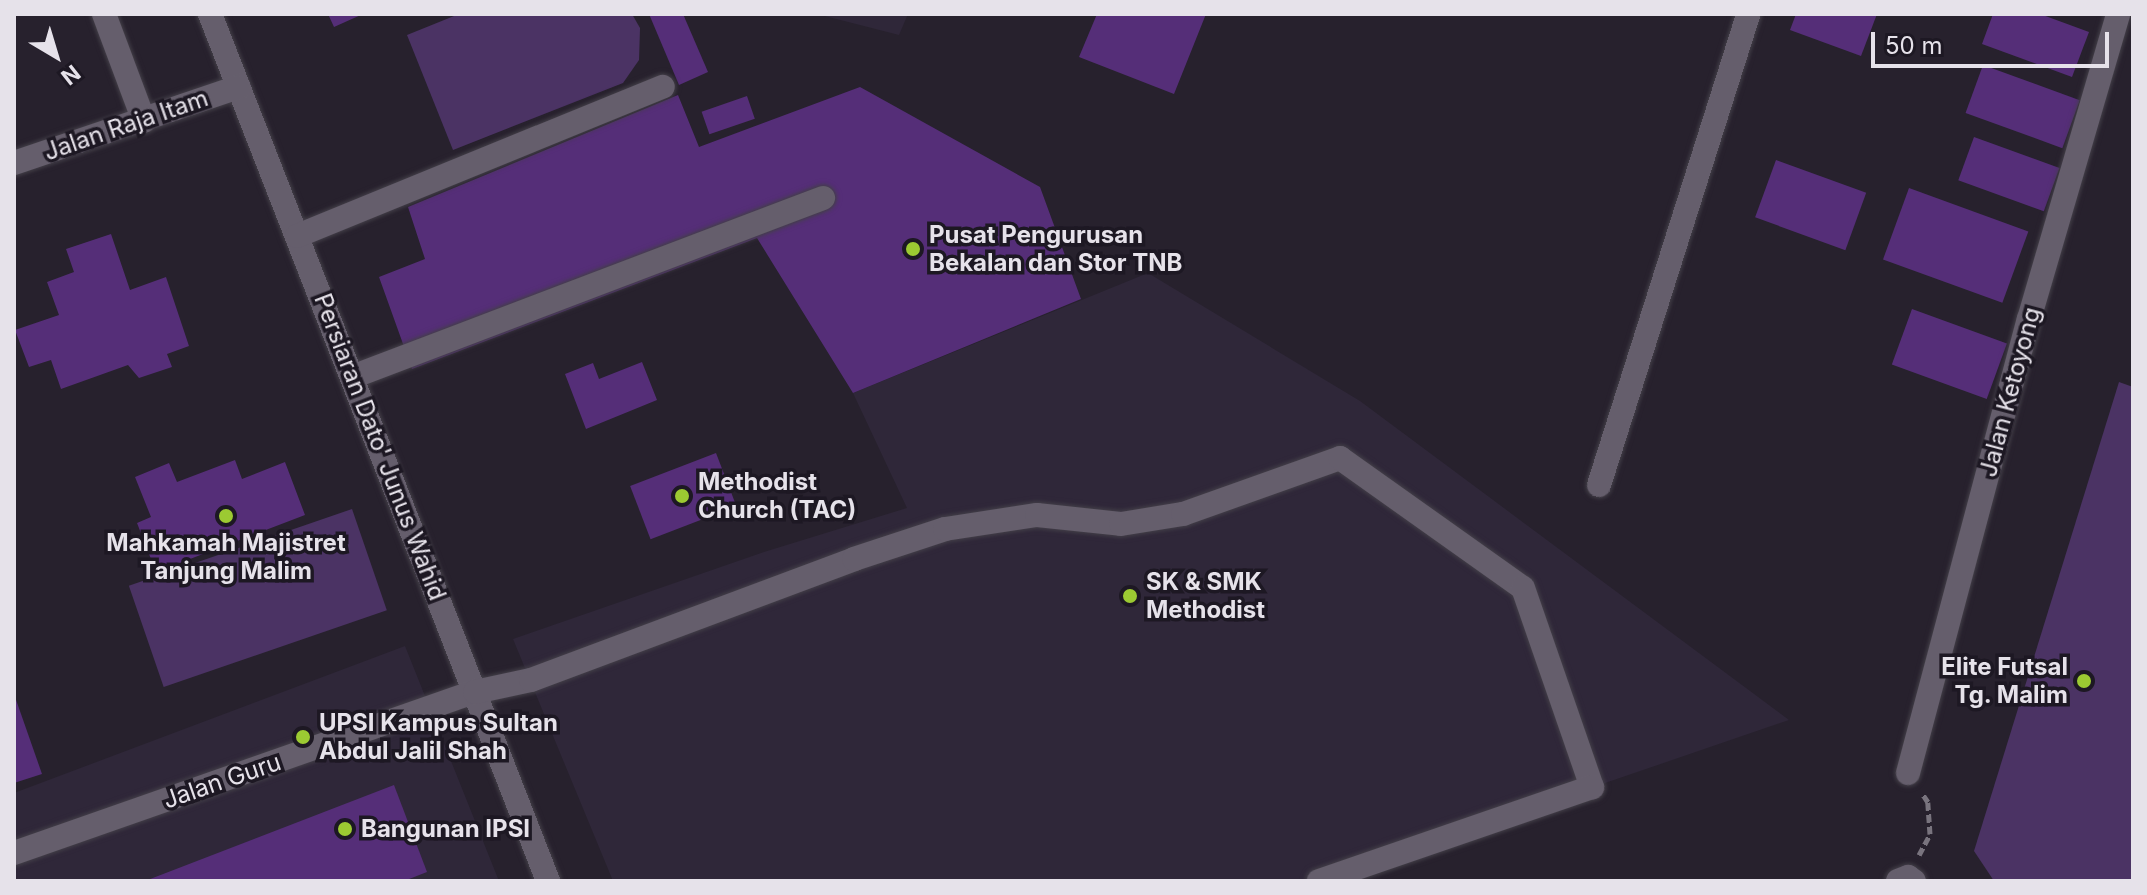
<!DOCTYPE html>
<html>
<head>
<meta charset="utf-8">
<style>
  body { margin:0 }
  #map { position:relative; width:2147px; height:895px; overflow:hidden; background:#27212d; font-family:Inter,sans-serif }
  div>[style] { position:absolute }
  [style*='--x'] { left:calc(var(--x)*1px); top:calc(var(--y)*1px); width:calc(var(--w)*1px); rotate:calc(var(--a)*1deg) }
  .built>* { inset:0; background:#2f2739 }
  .green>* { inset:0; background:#4b3364; transform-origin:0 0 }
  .building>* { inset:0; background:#552e78; transform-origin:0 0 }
  .path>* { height:5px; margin-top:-2.5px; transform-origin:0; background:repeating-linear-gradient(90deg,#79747e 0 8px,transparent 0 12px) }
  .roads { filter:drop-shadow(0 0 2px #433f48) drop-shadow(0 0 2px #433f48) }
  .minor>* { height:24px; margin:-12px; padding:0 12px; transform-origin:12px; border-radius:12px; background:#655e6c }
  .dots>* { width:22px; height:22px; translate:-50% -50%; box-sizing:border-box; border:4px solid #1d1823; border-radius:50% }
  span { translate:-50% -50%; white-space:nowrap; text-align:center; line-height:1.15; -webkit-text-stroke:7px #1d1823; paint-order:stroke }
  .street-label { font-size:24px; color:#e6e2ea }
  .poi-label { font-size:24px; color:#e6e2ea; font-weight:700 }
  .left { translate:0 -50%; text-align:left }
  .right { translate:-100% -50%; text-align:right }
  .frame { position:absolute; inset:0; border:16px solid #e6e2ea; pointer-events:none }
  .north { position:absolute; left:16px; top:16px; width:80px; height:80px; -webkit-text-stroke:6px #1d1823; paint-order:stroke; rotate:142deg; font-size:22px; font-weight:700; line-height:32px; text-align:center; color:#e6e2ea }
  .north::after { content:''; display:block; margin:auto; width:28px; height:36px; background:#e6e2ea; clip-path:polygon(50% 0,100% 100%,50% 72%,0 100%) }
  .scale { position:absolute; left:1871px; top:32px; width:238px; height:36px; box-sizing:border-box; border:4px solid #e6e2ea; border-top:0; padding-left:10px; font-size:24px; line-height:28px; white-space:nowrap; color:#e6e2ea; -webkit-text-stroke:6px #1d1823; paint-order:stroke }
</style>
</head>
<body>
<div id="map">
  <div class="built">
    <i style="clip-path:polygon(817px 14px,908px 14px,899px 35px)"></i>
    <i style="clip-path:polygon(1148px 273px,1360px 401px,1789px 720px,1319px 881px,613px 881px,513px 639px,764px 552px,907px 508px,853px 393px)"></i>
    <i style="clip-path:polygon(405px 646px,499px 881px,14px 881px,14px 793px)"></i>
  </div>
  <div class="green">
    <i style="clip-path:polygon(459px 14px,632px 14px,640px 28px,639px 60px,623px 83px,453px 150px,407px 35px)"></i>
    <i style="clip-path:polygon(2119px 382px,2133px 387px,2133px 881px,1994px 881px,1974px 851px)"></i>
    <i style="left:352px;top:509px;width:107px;height:236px;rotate:71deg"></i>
  </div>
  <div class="building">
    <i style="clip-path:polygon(328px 14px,363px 14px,334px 27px)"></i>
    <i style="clip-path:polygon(649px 14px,683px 14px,708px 72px,679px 85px)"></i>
    <i style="clip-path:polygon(1097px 14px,1206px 14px,1174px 94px,1079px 57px)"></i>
    <i style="clip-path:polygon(1796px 14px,1877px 14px,1861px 56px,1790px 30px)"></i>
    <i style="clip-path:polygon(1993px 14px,2040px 14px,2089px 32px,2072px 77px,1982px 44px)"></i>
    <i style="left:1983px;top:65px;width:103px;height:51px;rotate:20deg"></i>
    <i style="clip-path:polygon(860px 87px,1040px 187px,1081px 299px,853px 393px,757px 238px,412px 369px,379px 277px,425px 259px,408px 207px,678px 95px,699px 147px)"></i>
    <i style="left:747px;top:96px;width:24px;height:48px;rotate:71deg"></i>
    <i style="left:1974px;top:137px;width:91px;height:46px;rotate:20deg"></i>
    <i style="left:1776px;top:160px;width:96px;height:61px;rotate:20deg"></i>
    <i style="left:1909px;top:188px;width:127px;height:76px;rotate:20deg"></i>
    <i style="clip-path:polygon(111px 234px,130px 290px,166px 277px,189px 346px,167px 354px,172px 367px,139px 378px,128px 365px,61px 389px,51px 360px,29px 367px,15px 330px,59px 315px,47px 282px,74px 272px,66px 249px)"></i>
    <i style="left:1912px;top:309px;width:101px;height:59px;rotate:20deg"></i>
    <i style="clip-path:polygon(642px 362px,657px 400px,586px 429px,565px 374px,593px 363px,599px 379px)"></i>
    <i style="left:716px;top:453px;width:57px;height:92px;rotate:69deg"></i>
    <i style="clip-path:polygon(235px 460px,242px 479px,285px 462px,305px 515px,156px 572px,137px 523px,151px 517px,135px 477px,169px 463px,177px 482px)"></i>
    <i style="clip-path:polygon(14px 694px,42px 774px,14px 783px)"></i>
    <i style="clip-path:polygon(394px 785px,427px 872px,404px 881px,145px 881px)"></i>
  </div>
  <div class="path">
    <i style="--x:1919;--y:855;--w:24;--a:-62"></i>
    <i style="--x:1930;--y:834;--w:32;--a:-94"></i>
    <i style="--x:1928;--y:802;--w:11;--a:-124"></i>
  </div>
  <div class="roads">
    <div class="minor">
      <i style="--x:104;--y:14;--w:114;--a:69.5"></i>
      <i style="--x:210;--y:14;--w:931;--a:68.7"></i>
      <i style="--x:14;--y:163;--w:237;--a:-18.7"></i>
      <i style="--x:297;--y:236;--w:395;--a:-22.2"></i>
      <i style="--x:352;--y:377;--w:504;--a:-20.81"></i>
      <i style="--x:1599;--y:485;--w:494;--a:-72.4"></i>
      <i style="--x:1908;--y:773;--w:470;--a:-75.1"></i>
      <i style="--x:2029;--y:319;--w:318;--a:-73.7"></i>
      <i style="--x:14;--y:853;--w:488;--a:-19.3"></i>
      <i style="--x:475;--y:692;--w:57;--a:-12.1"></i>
      <i style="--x:531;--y:680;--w:345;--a:-20.5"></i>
      <i style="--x:854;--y:559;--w:96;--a:-18.2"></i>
      <i style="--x:945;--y:529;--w:93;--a:-8.7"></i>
      <i style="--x:1037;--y:515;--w:84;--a:6.1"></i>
      <i style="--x:1121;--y:524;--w:63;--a:-9.2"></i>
      <i style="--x:1183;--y:514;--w:167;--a:-19.6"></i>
      <i style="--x:1340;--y:458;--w:224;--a:35.4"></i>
      <i style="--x:1523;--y:588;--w:211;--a:70.9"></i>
      <i style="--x:1592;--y:787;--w:289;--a:161"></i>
      <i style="--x:1898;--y:881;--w:11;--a:-22"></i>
      <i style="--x:1908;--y:877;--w:7;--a:34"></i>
    </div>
  </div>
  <div class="dots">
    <i style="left:913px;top:249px;background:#9cca32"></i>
    <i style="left:682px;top:496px;background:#9cca32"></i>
    <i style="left:226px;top:516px;background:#9cca32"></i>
    <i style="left:1130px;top:596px;background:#9cca32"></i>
    <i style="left:2084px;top:681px;background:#9cca32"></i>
    <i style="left:303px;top:737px;background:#9cca32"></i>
    <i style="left:345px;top:829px;background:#9cca32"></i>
  </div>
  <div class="street-label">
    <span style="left:126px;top:125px;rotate:-19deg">Jalan Raja Itam</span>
    <span style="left:2010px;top:392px;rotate:-75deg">Jalan Ketoyong</span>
    <span style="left:380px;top:447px;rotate:69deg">Persiaran Dato' Junus Wahid</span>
    <span style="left:222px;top:781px;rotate:-19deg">Jalan Guru</span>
  </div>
  <div class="poi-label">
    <span class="left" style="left:929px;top:249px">Pusat Pengurusan<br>Bekalan dan Stor TNB</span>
    <span class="left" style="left:698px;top:496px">Methodist<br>Church (TAC)</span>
    <span style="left:226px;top:557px">Mahkamah Majistret<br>Tanjung Malim</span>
    <span class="left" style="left:1146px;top:596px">SK &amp; SMK<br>Methodist</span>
    <span class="right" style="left:2068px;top:681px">Elite Futsal<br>Tg. Malim</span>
    <span class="left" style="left:319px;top:737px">UPSI Kampus Sultan<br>Abdul Jalil Shah</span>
    <span class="left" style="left:361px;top:829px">Bangunan IPSI</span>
  </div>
  <div class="frame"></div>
  <div class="north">N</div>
  <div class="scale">50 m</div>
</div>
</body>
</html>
